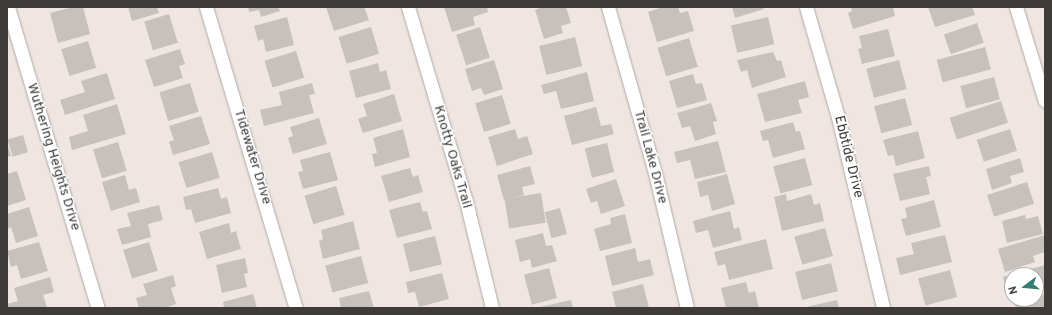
<!DOCTYPE html>
<html>
<head>
<meta charset="utf-8">
<style>
  body { margin:0 }
  #map { position:relative; width:1052px; height:315px; overflow:hidden; background:#efe6e2; font-family:Overpass,sans-serif }
  div>[style] { position:absolute }
  [style*='--x'] { left:calc(var(--x)*1px); top:calc(var(--y)*1px); width:calc(var(--w)*1px); rotate:calc(var(--a)*1deg) }
  .building>* { inset:0; background:#c7c1bb; transform-origin:0 0 }
  .roads { filter:drop-shadow(0 0 1px #b1a8a5) drop-shadow(0 0 1px #b1a8a5) }
  .minor>* { height:13px; margin:-6.5px; padding:0 6.5px; transform-origin:6.5px; border-radius:6.5px; background:#fff }
  span { translate:-50% -50%; white-space:nowrap; text-align:center; line-height:1.15; -webkit-text-stroke:3px #fff; paint-order:stroke }
  .street-label { font-size:14px; color:#3e3b39 }
  .frame { position:absolute; inset:0; border:8px solid #3e3b39; pointer-events:none }
  .north { position:absolute; left:1004px; top:267px; width:40px; height:40px; box-sizing:border-box; background:#fff; border:1px solid #b2b1b0; border-radius:50%; rotate:254deg; font-size:11px; font-weight:700; line-height:16px; text-align:center; color:#3e3b39 }
  .north::after { content:''; display:block; margin:auto; width:14px; height:18px; background:#387d72; clip-path:polygon(50% 0,100% 100%,50% 72%,0 100%) }
</style>
</head>
<body>
<div id="map">
  <div class="building">
    <i style="clip-path:polygon(73px 7px,83px 7px,90px 34px,58px 43px,50px 13px)"></i>
    <i style="clip-path:polygon(128px 7px,157px 7px,159px 13px,132px 21px)"></i>
    <i style="clip-path:polygon(248px 7px,278px 7px,280px 11px,261px 17px,259px 10px,249px 12px)"></i>
    <i style="clip-path:polygon(326px 7px,364px 7px,369px 20px,334px 31px)"></i>
    <i style="clip-path:polygon(444px 7px,487px 7px,488px 12px,473px 17px,475px 25px,452px 32px)"></i>
    <i style="clip-path:polygon(543px 7px,566px 7px,571px 23px,561px 26px,563px 33px,544px 39px,535px 10px)"></i>
    <i style="clip-path:polygon(663px 7px,678px 7px,680px 13px,688px 11px,694px 31px,657px 42px,648px 12px)"></i>
    <i style="clip-path:polygon(732px 7px,763px 7px,764px 9px,735px 18px)"></i>
    <i style="clip-path:polygon(851px 7px,893px 7px,895px 16px,853px 29px,848px 13px,852px 11px)"></i>
    <i style="clip-path:polygon(928px 7px,972px 7px,975px 15px,935px 27px)"></i>
    <i style="left:169px;top:14px;width:30px;height:26px;rotate:73deg"></i>
    <i style="clip-path:polygon(287px 17px,294px 45px,266px 52px,263px 39px,258px 41px,254px 26px)"></i>
    <i style="left:768px;top:17px;width:28px;height:38px;rotate:77deg"></i>
    <i style="left:977px;top:23px;width:21px;height:35px;rotate:71deg"></i>
    <i style="left:371px;top:27px;width:28px;height:34px;rotate:73deg"></i>
    <i style="left:480px;top:27px;width:32px;height:25px;rotate:72deg"></i>
    <i style="clip-path:polygon(888px 29px,895px 56px,862px 64px,858px 49px,862px 48px,859px 36px)"></i>
    <i style="left:575px;top:37px;width:30px;height:37px;rotate:76deg"></i>
    <i style="left:689px;top:38px;width:30px;height:33px;rotate:73deg"></i>
    <i style="left:88px;top:41px;width:28px;height:28px;rotate:73deg"></i>
    <i style="left:985px;top:47px;width:23px;height:50px;rotate:75deg"></i>
    <i style="clip-path:polygon(180px 49px,185px 64px,179px 66px,183px 78px,154px 87px,145px 60px)"></i>
    <i style="left:296px;top:51px;width:28px;height:33px;rotate:73deg"></i>
    <i style="clip-path:polygon(773px 52px,777px 61px,781px 60px,786px 77px,752px 88px,747px 70px,741px 72px,737px 60px)"></i>
    <i style="clip-path:polygon(494px 60px,503px 89px,484px 95px,481px 88px,472px 91px,465px 69px)"></i>
    <i style="left:899px;top:60px;width:30px;height:34px;rotate:75deg"></i>
    <i style="clip-path:polygon(378px 63px,380px 72px,386px 70px,391px 89px,356px 98px,349px 71px)"></i>
    <i style="clip-path:polygon(587px 72px,594px 101px,561px 109px,556px 91px,544px 94px,541px 85px)"></i>
    <i style="clip-path:polygon(107px 73px,115px 99px,65px 115px,60px 100px,85px 92px,81px 81px)"></i>
    <i style="clip-path:polygon(693px 74px,696px 84px,702px 83px,707px 100px,677px 108px,669px 81px)"></i>
    <i style="left:994px;top:77px;width:23px;height:35px;rotate:75deg"></i>
    <i style="clip-path:polygon(805px 81px,809px 97px,798px 100px,802px 113px,765px 122px,757px 94px)"></i>
    <i style="left:190px;top:83px;width:30px;height:32px;rotate:73deg"></i>
    <i style="clip-path:polygon(312px 83px,315px 94px,309px 95px,314px 113px,264px 126px,260px 110px,282px 105px,279px 92px)"></i>
    <i style="clip-path:polygon(394px 94px,402px 121px,363px 133px,358px 119px,367px 116px,363px 104px)"></i>
    <i style="left:502px;top:95px;width:30px;height:28px;rotate:73deg"></i>
    <i style="left:905px;top:98px;width:28px;height:32px;rotate:75deg"></i>
    <i style="left:1001px;top:101px;width:23px;height:54px;rotate:72deg"></i>
    <i style="clip-path:polygon(711px 103px,717px 121px,713px 122px,716px 134px,695px 141px,690px 126px,682px 128px,677px 113px)"></i>
    <i style="clip-path:polygon(117px 104px,126px 134px,72px 150px,69px 137px,88px 131px,83px 115px)"></i>
    <i style="clip-path:polygon(596px 107px,601px 126px,611px 124px,614px 134px,572px 145px,564px 116px)"></i>
    <i style="clip-path:polygon(201px 116px,210px 144px,173px 155px,169px 142px,174px 140px,169px 126px)"></i>
    <i style="clip-path:polygon(319px 118px,327px 144px,293px 154px,288px 138px,293px 136px,290px 127px)"></i>
    <i style="clip-path:polygon(793px 122px,796px 132px,800px 131px,805px 149px,773px 158px,768px 140px,763px 141px,760px 131px)"></i>
    <i style="clip-path:polygon(403px 129px,410px 157px,375px 167px,372px 154px,377px 153px,373px 138px)"></i>
    <i style="clip-path:polygon(515px 129px,518px 139px,527px 136px,533px 154px,497px 166px,488px 137px)"></i>
    <i style="left:1010px;top:129px;width:23px;height:35px;rotate:72deg"></i>
    <i style="clip-path:polygon(918px 131px,925px 158px,896px 166px,893px 155px,888px 156px,883px 140px)"></i>
    <i style="left:23px;top:135px;width:18px;height:16px;rotate:74deg"></i>
    <i style="clip-path:polygon(718px 141px,726px 172px,695px 179px,690px 160px,677px 163px,674px 152px)"></i>
    <i style="left:118px;top:142px;width:30px;height:26px;rotate:73deg"></i>
    <i style="clip-path:polygon(7px 143px,11px 156px,7px 157px)"></i>
    <i style="left:607px;top:143px;width:30px;height:23px;rotate:76deg"></i>
    <i style="left:212px;top:152px;width:27px;height:35px;rotate:73deg"></i>
    <i style="clip-path:polygon(330px 152px,338px 180px,303px 189px,298px 172px,303px 171px,300px 160px)"></i>
    <i style="left:805px;top:158px;width:28px;height:33px;rotate:75deg"></i>
    <i style="clip-path:polygon(1020px 158px,1024px 172px,1010px 176px,1012px 183px,992px 190px,986px 169px)"></i>
    <i style="clip-path:polygon(530px 166px,535px 184px,522px 187px,524px 195px,504px 200px,497px 175px)"></i>
    <i style="clip-path:polygon(929px 166px,931px 176px,926px 177px,930px 194px,900px 201px,893px 174px)"></i>
    <i style="clip-path:polygon(410px 168px,413px 177px,418px 175px,423px 192px,389px 202px,381px 176px)"></i>
    <i style="clip-path:polygon(17px 171px,26px 200px,7px 206px,7px 174px)"></i>
    <i style="clip-path:polygon(727px 174px,735px 204px,712px 211px,708px 195px,700px 197px,697px 182px)"></i>
    <i style="clip-path:polygon(125px 175px,129px 190px,136px 188px,140px 202px,111px 211px,102px 182px)"></i>
    <i style="clip-path:polygon(616px 179px,625px 206px,601px 214px,597px 201px,591px 203px,586px 189px)"></i>
    <i style="left:1027px;top:182px;width:23px;height:42px;rotate:72deg"></i>
    <i style="left:336px;top:186px;width:30px;height:33px;rotate:73deg"></i>
    <i style="clip-path:polygon(218px 188px,221px 199px,227px 197px,231px 213px,195px 223px,191px 209px,186px 210px,183px 197px)"></i>
    <i style="left:541px;top:193px;width:30px;height:37px;rotate:81deg"></i>
    <i style="clip-path:polygon(786px 194px,787px 201px,811px 194px,814px 205px,820px 203px,824px 221px,782px 231px,774px 197px)"></i>
    <i style="clip-path:polygon(934px 200px,941px 227px,906px 236px,901px 219px,907px 218px,905px 208px)"></i>
    <i style="clip-path:polygon(420px 202px,423px 212px,427px 211px,432px 229px,397px 238px,389px 210px)"></i>
    <i style="clip-path:polygon(159px 205px,163px 220px,148px 224px,151px 237px,122px 245px,117px 229px,131px 226px,127px 213px)"></i>
    <i style="clip-path:polygon(29px 207px,38px 236px,16px 243px,11px 227px,7px 229px,7px 214px)"></i>
    <i style="left:560px;top:208px;width:27px;height:16px;rotate:75deg"></i>
    <i style="clip-path:polygon(730px 211px,734px 229px,739px 227px,742px 240px,713px 248px,708px 230px,696px 233px,693px 221px)"></i>
    <i style="clip-path:polygon(625px 214px,632px 243px,600px 251px,594px 229px,611px 224px,610px 218px)"></i>
    <i style="clip-path:polygon(1025px 215px,1026px 219px,1038px 216px,1043px 234px,1007px 243px,1002px 221px)"></i>
    <i style="clip-path:polygon(353px 221px,360px 249px,323px 259px,319px 241px,323px 239px,321px 230px)"></i>
    <i style="clip-path:polygon(229px 223px,231px 233px,236px 231px,241px 249px,207px 259px,199px 232px)"></i>
    <i style="left:825px;top:228px;width:29px;height:32px;rotate:74deg"></i>
    <i style="clip-path:polygon(543px 233px,546px 246px,552px 245px,557px 261px,532px 268px,530px 259px,520px 262px,515px 240px)"></i>
    <i style="clip-path:polygon(945px 235px,952px 262px,900px 275px,896px 258px,914px 254px,911px 243px)"></i>
    <i style="clip-path:polygon(1045px 235px,1045px 252px,1033px 256px,1035px 262px,1005px 272px,998px 249px)"></i>
    <i style="left:435px;top:236px;width:29px;height:33px;rotate:76deg"></i>
    <i style="clip-path:polygon(766px 239px,773px 269px,729px 280px,725px 264px,718px 266px,714px 252px)"></i>
    <i style="clip-path:polygon(39px 242px,48px 271px,21px 279px,17px 265px,11px 267px,7px 251px)"></i>
    <i style="left:149px;top:242px;width:30px;height:27px;rotate:73deg"></i>
    <i style="clip-path:polygon(635px 248px,638px 262px,650px 259px,654px 275px,612px 286px,605px 256px)"></i>
    <i style="left:361px;top:256px;width:28px;height:37px;rotate:75deg"></i>
    <i style="clip-path:polygon(245px 258px,248px 273px,244px 274px,247px 287px,222px 293px,216px 265px)"></i>
    <i style="left:831px;top:263px;width:29px;height:37px;rotate:76deg"></i>
    <i style="clip-path:polygon(1045px 265px,1045px 291px,1036px 293px,1036px 275px,1012px 275px,1012px 300px,1009px 300px,1003px 277px)"></i>
    <i style="left:549px;top:268px;width:31px;height:26px;rotate:75deg"></i>
    <i style="left:950px;top:270px;width:28px;height:33px;rotate:75deg"></i>
    <i style="clip-path:polygon(442px 273px,449px 299px,419px 307px,415px 292px,408px 293px,406px 282px)"></i>
    <i style="clip-path:polygon(173px 275px,176px 286px,171px 288px,176px 304px,164px 308px,139px 308px,136px 298px,147px 295px,143px 284px)"></i>
    <i style="clip-path:polygon(50px 277px,54px 292px,43px 295px,47px 307px,7px 308px,7px 304px,18px 301px,14px 288px)"></i>
    <i style="clip-path:polygon(746px 282px,749px 293px,755px 291px,759px 308px,726px 308px,721px 288px)"></i>
    <i style="clip-path:polygon(643px 284px,649px 308px,616px 308px,612px 292px)"></i>
    <i style="clip-path:polygon(369px 291px,374px 308px,341px 308px,339px 298px)"></i>
    <i style="clip-path:polygon(253px 294px,257px 308px,224px 308px,223px 302px)"></i>
    <i style="clip-path:polygon(1045px 294px,1045px 308px,1016px 308px,1015px 304px)"></i>
    <i style="clip-path:polygon(571px 300px,573px 308px,540px 308px,540px 307px)"></i>
    <i style="clip-path:polygon(837px 300px,839px 308px,806px 308px,806px 307px)"></i>
  </div>
  <div class="roads">
    <div class="minor">
      <i style="--x:8;--y:7;--w:314;--a:73.4"></i>
      <i style="--x:206;--y:7;--w:314;--a:73.4"></i>
      <i style="--x:408;--y:7;--w:202;--a:73.4"></i>
      <i style="--x:466;--y:201;--w:110;--a:76.3"></i>
      <i style="--x:608;--y:7;--w:177;--a:74.2"></i>
      <i style="--x:656;--y:177;--w:135;--a:76.7"></i>
      <i style="--x:806;--y:7;--w:115;--a:73.8"></i>
      <i style="--x:838;--y:117;--w:196;--a:76.7"></i>
      <i style="--x:1016;--y:7;--w:98;--a:72.9"></i>
    </div>
  </div>
  <div class="street-label">
    <span style="left:53px;top:157px;rotate:73deg">Wuthering Heights Drive</span>
    <span style="left:252px;top:157px;rotate:73deg">Tidewater Drive</span>
    <span style="left:452px;top:157px;rotate:74deg">Knotty Oaks Trail</span>
    <span style="left:650px;top:157px;rotate:75deg">Trail Lake Drive</span>
    <span style="left:848px;top:157px;rotate:76deg">Ebbtide Drive</span>
  </div>
  <div class="frame"></div>
  <div class="north">N</div>
</div>
</body>
</html>
